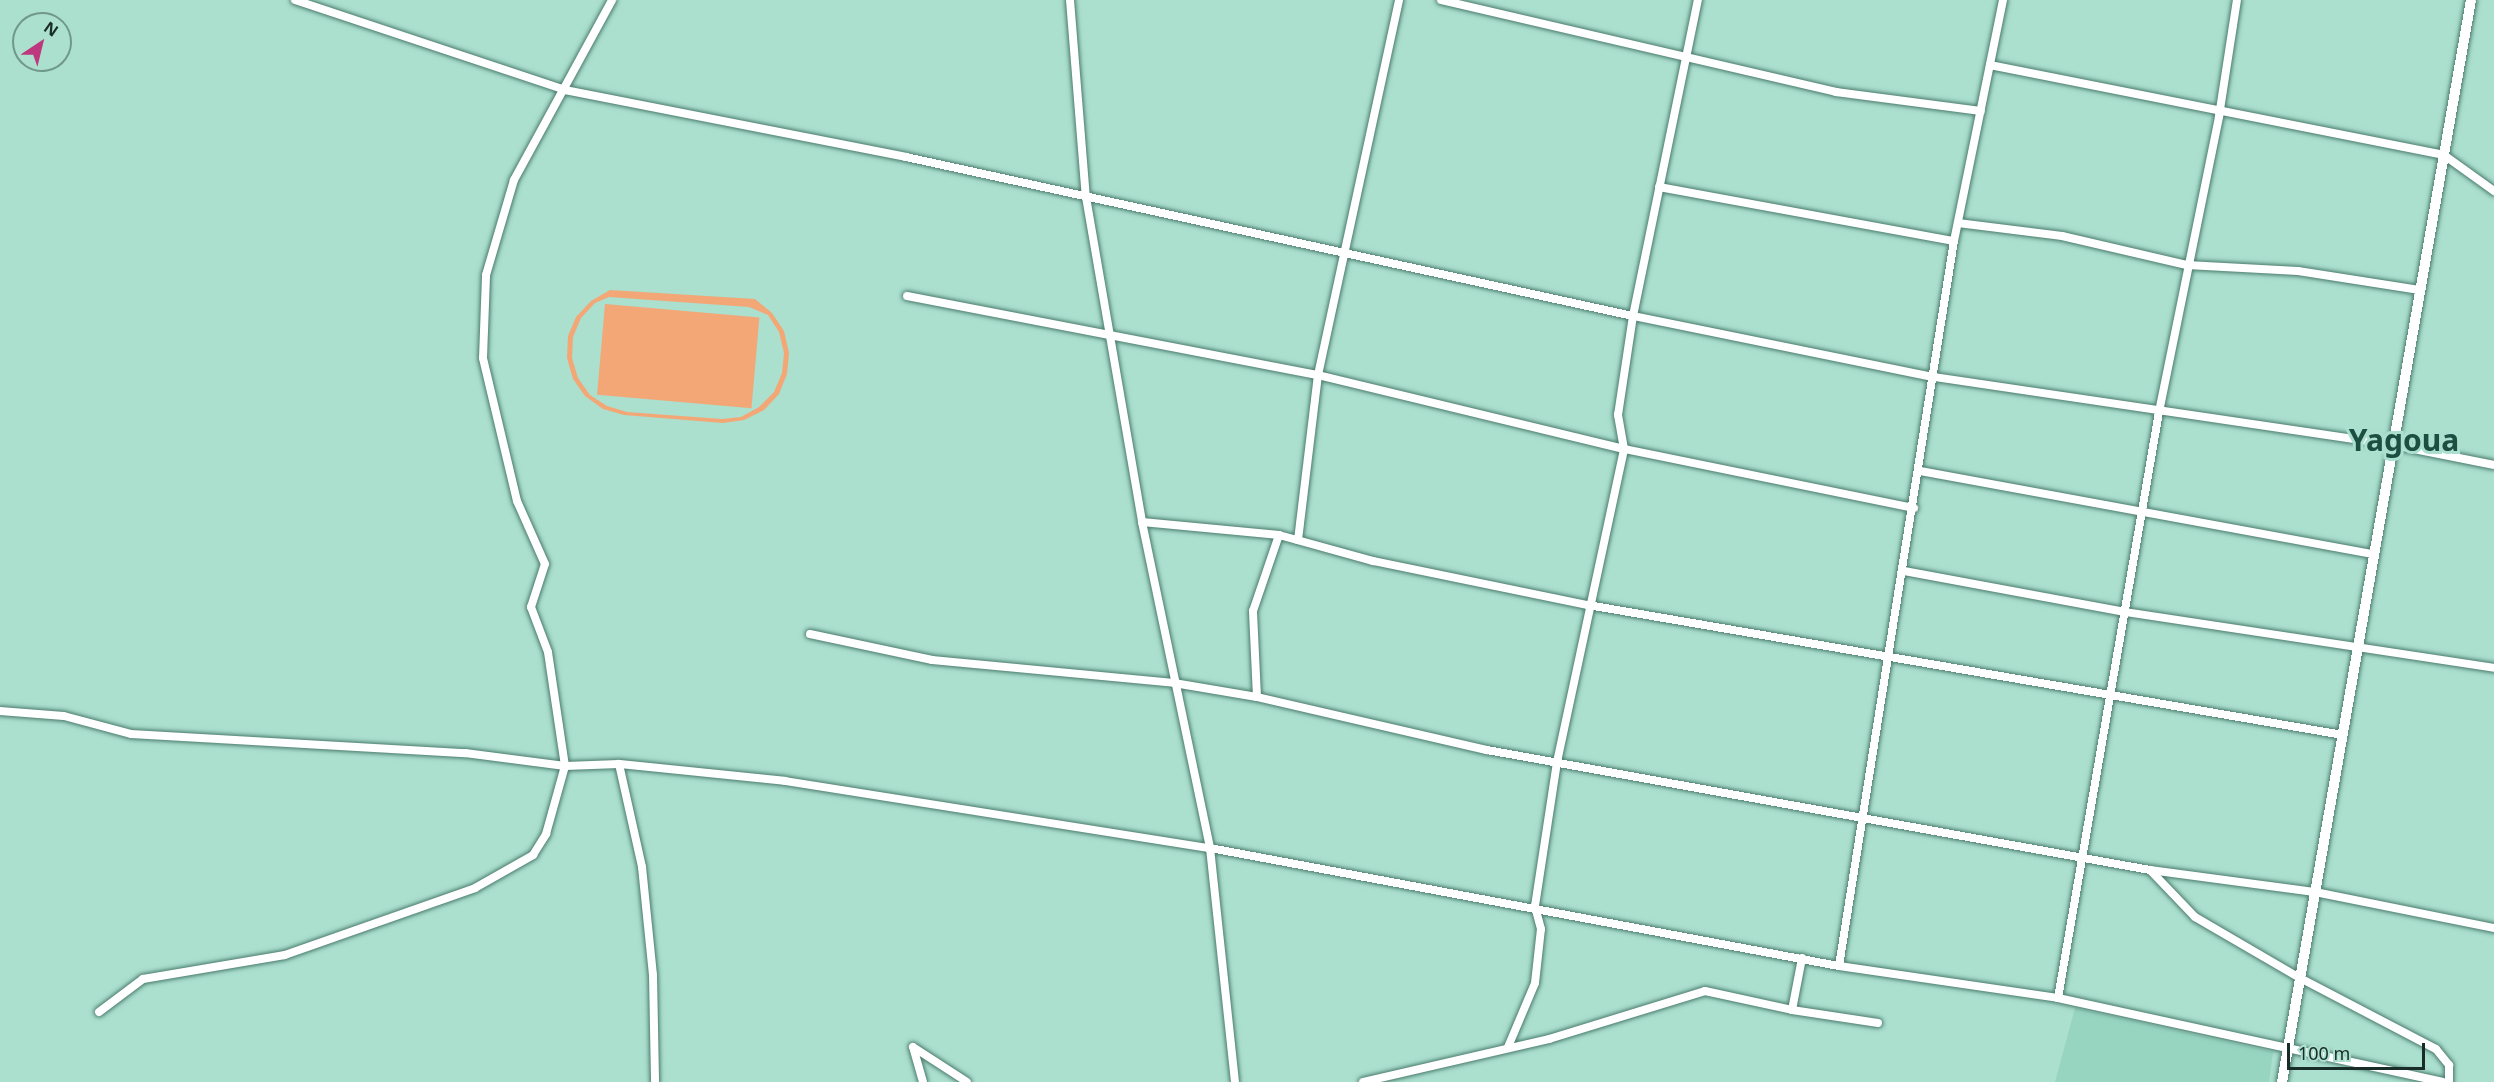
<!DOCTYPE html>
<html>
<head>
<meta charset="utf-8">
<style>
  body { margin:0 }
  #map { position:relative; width:2494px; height:1082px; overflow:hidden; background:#abdfce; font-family:"Noto Sans",sans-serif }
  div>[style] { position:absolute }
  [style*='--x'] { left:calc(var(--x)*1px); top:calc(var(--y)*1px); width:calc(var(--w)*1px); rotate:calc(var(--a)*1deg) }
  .built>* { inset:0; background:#97d5c1 }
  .green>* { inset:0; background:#f3a776; transform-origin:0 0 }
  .roads { filter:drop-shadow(0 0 2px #4b7c6e) drop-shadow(0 0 2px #4b7c6e) }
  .street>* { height:8px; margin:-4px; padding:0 4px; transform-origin:4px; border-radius:4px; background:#fff }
  .secondary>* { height:10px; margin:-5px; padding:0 5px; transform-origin:5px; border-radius:5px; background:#fff }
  span { translate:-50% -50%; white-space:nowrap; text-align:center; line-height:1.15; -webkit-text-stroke:6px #abdfce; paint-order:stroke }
  .town-label { font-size:30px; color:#1c4e41; font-weight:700 }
  .north { position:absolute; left:12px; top:12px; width:60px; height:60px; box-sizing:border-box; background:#abdfce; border:2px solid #70988b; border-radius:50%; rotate:35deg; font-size:16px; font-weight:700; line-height:24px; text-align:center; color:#182d27 }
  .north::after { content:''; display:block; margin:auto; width:21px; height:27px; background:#bd387d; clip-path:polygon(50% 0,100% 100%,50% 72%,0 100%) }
  .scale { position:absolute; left:2287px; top:1043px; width:138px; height:27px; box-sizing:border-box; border:3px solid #182d27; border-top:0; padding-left:8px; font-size:18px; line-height:21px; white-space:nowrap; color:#182d27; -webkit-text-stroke:4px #abdfce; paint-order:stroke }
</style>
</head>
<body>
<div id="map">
  <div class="built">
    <i style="clip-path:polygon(2075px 1008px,2273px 1052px,2269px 1082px,2055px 1082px)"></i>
  </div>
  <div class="green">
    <i style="clip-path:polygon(evenodd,610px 290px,755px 299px,772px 313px,784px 331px,789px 353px,787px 374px,779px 394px,764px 410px,744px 420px,723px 423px,624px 415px,603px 409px,585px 396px,573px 379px,567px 358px,568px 336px,576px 317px,591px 301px,610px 290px,609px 297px,749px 307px,768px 315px,779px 332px,784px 353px,782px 373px,774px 392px,759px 407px,741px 417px,722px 419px,627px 412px,607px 406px,590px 395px,578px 378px,572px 358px,573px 337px,581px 318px,595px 303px,609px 297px)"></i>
    <i style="left:605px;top:304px;width:155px;height:91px;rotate:5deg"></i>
  </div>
  <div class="roads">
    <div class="street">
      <i style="--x:295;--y:0;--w:285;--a:18.4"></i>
      <i style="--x:565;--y:90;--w:348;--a:11.1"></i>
      <i style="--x:906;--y:157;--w:744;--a:12.34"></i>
      <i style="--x:1633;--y:316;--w:307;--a:11.5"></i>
      <i style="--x:1934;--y:377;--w:465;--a:8.4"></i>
      <i style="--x:2394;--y:445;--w:102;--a:11.3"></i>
      <i style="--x:1070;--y:0;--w:198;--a:85.4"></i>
      <i style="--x:1086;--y:197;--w:330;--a:80.2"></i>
      <i style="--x:1142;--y:522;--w:333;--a:78.2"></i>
      <i style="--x:1210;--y:848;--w:235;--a:83.9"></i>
      <i style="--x:1441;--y:0;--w:406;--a:13.1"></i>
      <i style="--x:1836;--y:92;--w:146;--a:7.5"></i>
      <i style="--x:1990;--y:65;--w:463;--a:11.2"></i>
      <i style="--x:2444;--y:155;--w:62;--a:35.8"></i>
      <i style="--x:1659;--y:187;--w:300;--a:10.4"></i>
      <i style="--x:1958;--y:223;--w:105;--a:7.1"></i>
      <i style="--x:2062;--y:236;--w:128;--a:13.1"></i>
      <i style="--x:2187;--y:265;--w:111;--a:3.1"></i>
      <i style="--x:2298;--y:271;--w:123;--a:8.9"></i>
      <i style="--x:907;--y:296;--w:419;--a:10.9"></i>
      <i style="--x:1318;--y:375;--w:315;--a:13.6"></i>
      <i style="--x:1624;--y:449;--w:296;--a:11.5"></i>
      <i style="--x:1920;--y:471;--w:462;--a:10.4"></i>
      <i style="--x:1142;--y:522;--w:138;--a:5.4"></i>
      <i style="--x:1279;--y:535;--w:98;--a:15.5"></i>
      <i style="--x:1373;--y:561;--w:219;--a:11.6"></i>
      <i style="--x:1588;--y:605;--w:766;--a:9.77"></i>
      <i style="--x:1298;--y:540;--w:166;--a:-83.1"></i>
      <i style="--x:1318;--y:375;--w:384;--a:-77.8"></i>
      <i style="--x:1904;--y:571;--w:225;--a:10.5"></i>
      <i style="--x:2125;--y:612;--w:373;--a:8.6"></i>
      <i style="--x:810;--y:634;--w:125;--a:12"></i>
      <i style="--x:932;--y:660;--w:243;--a:5.4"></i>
      <i style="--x:1174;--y:683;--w:84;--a:9.6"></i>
      <i style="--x:1257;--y:697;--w:236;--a:13"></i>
      <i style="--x:1487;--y:750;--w:674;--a:10.26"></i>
      <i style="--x:2150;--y:870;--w:166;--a:7.6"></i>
      <i style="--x:2315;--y:892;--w:183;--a:11.4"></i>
      <i style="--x:1257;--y:697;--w:86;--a:-92.7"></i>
      <i style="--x:1253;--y:611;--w:80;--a:-71.1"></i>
      <i style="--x:0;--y:711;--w:64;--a:4.5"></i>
      <i style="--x:64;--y:716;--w:69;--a:15"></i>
      <i style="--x:131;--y:734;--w:335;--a:3.3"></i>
      <i style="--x:465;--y:753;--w:101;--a:7.4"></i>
      <i style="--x:565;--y:766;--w:54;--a:-2.1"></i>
      <i style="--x:619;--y:764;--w:167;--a:5.8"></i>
      <i style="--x:785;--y:781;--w:430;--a:9"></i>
      <i style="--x:1210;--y:848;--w:640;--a:10.63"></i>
      <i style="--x:1839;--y:966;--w:221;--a:8.3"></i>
      <i style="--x:2058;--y:998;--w:393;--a:12.3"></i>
      <i style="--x:619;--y:764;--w:106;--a:77.4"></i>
      <i style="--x:642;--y:867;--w:109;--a:84.2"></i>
      <i style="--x:653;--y:975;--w:107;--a:88.9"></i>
      <i style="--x:2150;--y:870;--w:65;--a:46.2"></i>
      <i style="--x:2195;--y:917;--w:121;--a:30.2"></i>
      <i style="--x:2300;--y:978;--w:153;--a:27.6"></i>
      <i style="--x:2436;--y:1049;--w:21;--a:51"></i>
      <i style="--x:2449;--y:1065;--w:17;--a:90"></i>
      <i style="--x:1839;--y:966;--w:734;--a:-80.99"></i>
      <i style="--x:1954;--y:241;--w:246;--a:-78.5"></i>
      <i style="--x:2058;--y:998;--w:595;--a:-80.22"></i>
      <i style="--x:2159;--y:412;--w:302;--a:-78.5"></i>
      <i style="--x:2219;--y:116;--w:117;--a:-81.2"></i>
      <i style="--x:1792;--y:1010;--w:53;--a:-79.1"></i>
      <i style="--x:99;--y:1012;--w:55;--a:-36.9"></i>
      <i style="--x:143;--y:979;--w:144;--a:-9.6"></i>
      <i style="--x:285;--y:955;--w:201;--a:-19.4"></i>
      <i style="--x:475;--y:888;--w:67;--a:-29.6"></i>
      <i style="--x:533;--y:855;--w:25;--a:-58"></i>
      <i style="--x:546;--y:834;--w:71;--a:-74.4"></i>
      <i style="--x:565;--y:766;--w:115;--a:-98.5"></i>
      <i style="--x:548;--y:652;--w:48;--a:-110.7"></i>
      <i style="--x:531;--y:607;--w:45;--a:-72"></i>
      <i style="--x:545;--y:564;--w:69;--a:-114"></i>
      <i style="--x:517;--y:501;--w:147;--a:-103.4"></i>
      <i style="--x:483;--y:358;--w:83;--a:-87.9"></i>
      <i style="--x:486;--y:275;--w:99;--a:-73.6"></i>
      <i style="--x:514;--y:180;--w:205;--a:-61.4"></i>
      <i style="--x:913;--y:1047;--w:64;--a:32.9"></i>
      <i style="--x:913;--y:1047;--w:36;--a:74"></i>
      <i style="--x:1508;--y:1047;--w:69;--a:-67.1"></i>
      <i style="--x:1535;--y:983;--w:54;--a:-83.7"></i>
      <i style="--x:1541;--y:929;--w:24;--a:-105"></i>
      <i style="--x:1535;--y:906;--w:146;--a:-81.3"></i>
      <i style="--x:1557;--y:762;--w:320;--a:-77.9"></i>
      <i style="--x:1624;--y:449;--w:35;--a:-100"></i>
      <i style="--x:1618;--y:415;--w:100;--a:-81.4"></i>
      <i style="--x:1633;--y:316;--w:323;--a:-78.4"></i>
      <i style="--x:1363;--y:1082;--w:191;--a:-13"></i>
      <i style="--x:1549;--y:1039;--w:163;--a:-17.1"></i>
      <i style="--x:1705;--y:991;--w:89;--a:12.3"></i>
      <i style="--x:1792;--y:1010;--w:87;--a:8.6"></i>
    </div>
    <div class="secondary">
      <i style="--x:2282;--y:1082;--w:1098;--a:-80.09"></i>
    </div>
  </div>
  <div class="town-label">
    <span style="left:2404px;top:440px">Yagoua</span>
  </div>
  <div class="north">N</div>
  <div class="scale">100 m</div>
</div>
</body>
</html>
